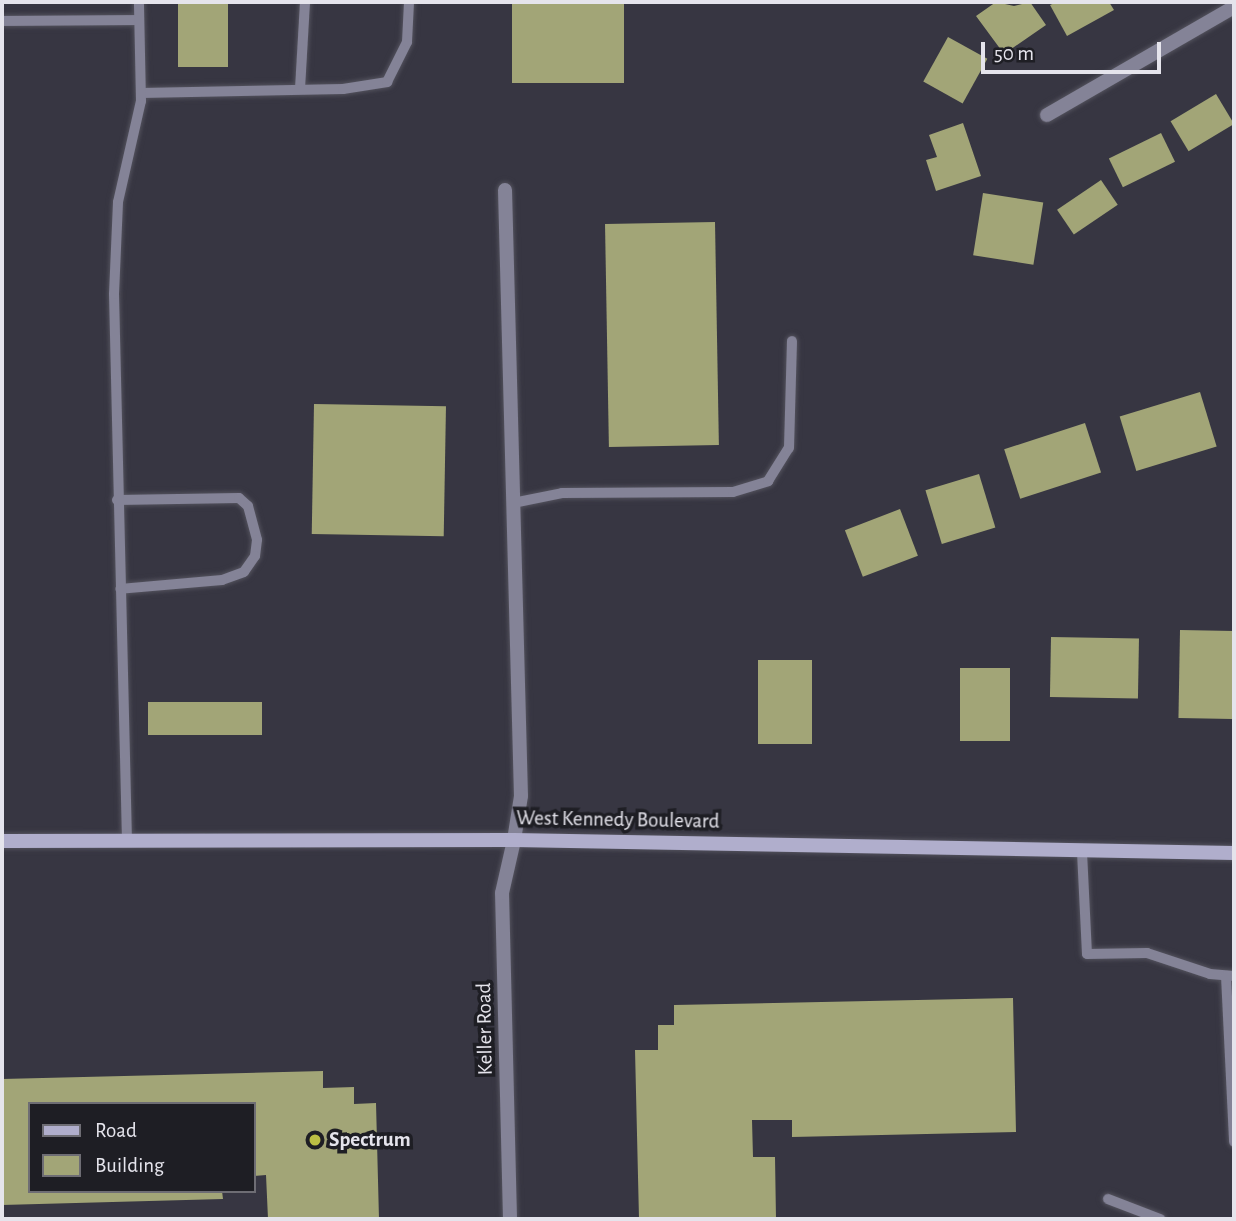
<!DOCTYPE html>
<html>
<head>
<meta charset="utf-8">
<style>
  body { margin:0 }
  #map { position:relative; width:1236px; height:1221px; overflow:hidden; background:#373642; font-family:"Alegreya Sans",sans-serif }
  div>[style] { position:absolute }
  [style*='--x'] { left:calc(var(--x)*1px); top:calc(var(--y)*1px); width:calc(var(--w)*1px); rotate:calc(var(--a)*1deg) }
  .building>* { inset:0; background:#a2a577; transform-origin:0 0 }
  .roads { filter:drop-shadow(0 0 2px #53525d) drop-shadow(0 0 2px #53525d) }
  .service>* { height:10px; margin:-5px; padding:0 5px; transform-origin:5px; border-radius:5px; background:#848397 }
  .minor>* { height:14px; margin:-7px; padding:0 7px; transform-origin:7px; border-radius:7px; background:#848397 }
  .tertiary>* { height:14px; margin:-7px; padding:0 7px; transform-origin:7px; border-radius:7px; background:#848397 }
  .secondary>* { height:14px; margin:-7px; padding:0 7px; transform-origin:7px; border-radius:7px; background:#b0aecc }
  .dots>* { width:19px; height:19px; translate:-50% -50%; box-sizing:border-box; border:4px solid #1e1e24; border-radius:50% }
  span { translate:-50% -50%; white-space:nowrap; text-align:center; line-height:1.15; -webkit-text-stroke:7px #1e1e24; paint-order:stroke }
  .street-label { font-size:21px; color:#e5e4ec }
  .poi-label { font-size:21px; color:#e5e4ec; font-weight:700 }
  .left { translate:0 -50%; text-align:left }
  .frame { position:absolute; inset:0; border:4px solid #e5e4ec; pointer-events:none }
  .legend { position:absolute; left:28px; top:1102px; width:228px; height:91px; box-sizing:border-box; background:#1e1e24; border:2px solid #6e6d74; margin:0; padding:9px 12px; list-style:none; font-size:21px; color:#e5e4ec }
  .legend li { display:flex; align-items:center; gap:14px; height:35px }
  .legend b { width:35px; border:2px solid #6e6d74 }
  .scale { position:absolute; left:981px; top:42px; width:180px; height:32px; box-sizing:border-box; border:4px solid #e5e4ec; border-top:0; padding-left:9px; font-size:21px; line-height:24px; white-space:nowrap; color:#e5e4ec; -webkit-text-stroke:5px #1e1e24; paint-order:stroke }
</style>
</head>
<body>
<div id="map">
  <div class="building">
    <i style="left:178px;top:2px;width:50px;height:65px"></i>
    <i style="left:512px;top:2px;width:112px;height:81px"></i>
    <i style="clip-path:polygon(996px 2px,1014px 6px,1030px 2px,1046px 25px,1004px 54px,976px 16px)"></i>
    <i style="clip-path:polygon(1057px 2px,1109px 2px,1114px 10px,1067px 36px,1050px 5px)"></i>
    <i style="left:948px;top:37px;width:45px;height:51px;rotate:29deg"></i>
    <i style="left:1216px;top:94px;width:35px;height:53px;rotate:59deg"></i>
    <i style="clip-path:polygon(963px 123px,981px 176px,936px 191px,926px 160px,937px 157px,929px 135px)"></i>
    <i style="left:1161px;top:133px;width:32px;height:58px;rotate:64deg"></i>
    <i style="left:1101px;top:180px;width:30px;height:53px;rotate:56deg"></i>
    <i style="left:983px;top:193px;width:61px;height:63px;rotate:9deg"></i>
    <i style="left:715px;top:222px;width:223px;height:110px;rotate:89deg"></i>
    <i style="left:1200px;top:392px;width:57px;height:84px;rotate:73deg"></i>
    <i style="left:314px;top:404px;width:132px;height:130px;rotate:1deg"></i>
    <i style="left:1085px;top:423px;width:52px;height:85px;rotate:72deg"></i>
    <i style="left:979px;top:474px;width:56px;height:56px;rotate:73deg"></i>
    <i style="left:900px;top:509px;width:50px;height:59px;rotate:69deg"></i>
    <i style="left:1180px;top:630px;width:54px;height:88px;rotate:1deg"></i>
    <i style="left:1051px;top:637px;width:88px;height:60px;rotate:1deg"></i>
    <i style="left:758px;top:660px;width:54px;height:84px"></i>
    <i style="left:960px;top:668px;width:50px;height:73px"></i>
    <i style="left:148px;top:702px;width:114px;height:33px"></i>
    <i style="clip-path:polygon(1013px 998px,1016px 1132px,792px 1137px,792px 1120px,752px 1120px,753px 1157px,775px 1157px,776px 1219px,639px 1219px,635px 1050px,658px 1050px,658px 1025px,674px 1025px,674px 1005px)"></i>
    <i style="clip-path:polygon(323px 1071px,323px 1088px,354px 1087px,354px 1104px,376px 1103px,379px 1219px,268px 1219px,266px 1175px,254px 1176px,254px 1104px,30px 1104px,30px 1191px,222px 1191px,223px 1199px,2px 1205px,2px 1079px)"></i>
  </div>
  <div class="roads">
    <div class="service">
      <i style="--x:2;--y:21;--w:137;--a:-0.4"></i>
      <i style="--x:300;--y:89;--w:87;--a:-86.7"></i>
      <i style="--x:141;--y:93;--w:202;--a:-1.1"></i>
      <i style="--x:343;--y:89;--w:45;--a:-9"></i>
      <i style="--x:387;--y:82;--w:45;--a:-63.4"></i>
      <i style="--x:407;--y:42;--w:40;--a:-87.1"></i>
      <i style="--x:117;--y:500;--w:122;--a:-0.9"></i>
      <i style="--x:239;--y:498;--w:12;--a:42"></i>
      <i style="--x:248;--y:506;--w:35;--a:75"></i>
      <i style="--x:257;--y:540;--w:16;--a:97"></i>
      <i style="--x:255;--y:556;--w:19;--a:125"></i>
      <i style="--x:244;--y:572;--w:23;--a:160"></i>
      <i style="--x:222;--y:580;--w:102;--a:175"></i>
      <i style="--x:513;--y:503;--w:50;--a:-11.5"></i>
      <i style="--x:562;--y:493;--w:171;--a:-0.3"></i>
      <i style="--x:733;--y:492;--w:37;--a:-17"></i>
      <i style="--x:768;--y:481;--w:39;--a:-58"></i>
      <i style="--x:789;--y:448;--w:107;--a:-88.4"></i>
      <i style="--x:127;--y:841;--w:547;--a:-91.36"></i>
      <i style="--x:114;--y:294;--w:92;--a:-87.5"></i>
      <i style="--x:118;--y:202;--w:104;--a:-77.2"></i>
      <i style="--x:141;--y:101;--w:99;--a:-91.2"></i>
      <i style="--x:1082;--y:852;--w:102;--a:87.2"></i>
      <i style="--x:1087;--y:954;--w:60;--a:-1"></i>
      <i style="--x:1147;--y:953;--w:66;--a:18.4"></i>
      <i style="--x:1210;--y:974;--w:24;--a:5"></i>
      <i style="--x:1226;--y:976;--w:166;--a:87.2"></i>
      <i style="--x:1108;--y:1199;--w:56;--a:21"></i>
    </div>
    <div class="minor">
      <i style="--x:1047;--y:115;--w:216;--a:-30"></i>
      <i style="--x:505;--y:190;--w:606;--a:88.49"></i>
      <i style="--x:521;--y:796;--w:45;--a:99"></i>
    </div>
    <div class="tertiary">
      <i style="--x:510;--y:1219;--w:326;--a:-91.4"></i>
      <i style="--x:502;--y:893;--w:54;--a:-77.2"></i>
    </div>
    <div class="secondary">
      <i style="--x:2;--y:841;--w:512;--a:-0.11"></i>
      <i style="--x:514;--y:840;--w:720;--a:1.03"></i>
    </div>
  </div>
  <div class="dots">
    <i style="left:315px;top:1140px;background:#bcbf44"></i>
  </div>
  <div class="street-label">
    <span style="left:618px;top:820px;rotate:1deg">West Kennedy Boulevard</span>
    <span style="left:485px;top:1029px;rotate:-91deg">Keller Road</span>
  </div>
  <div class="poi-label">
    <span class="left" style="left:329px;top:1140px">Spectrum</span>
  </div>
  <div class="frame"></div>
  <ul class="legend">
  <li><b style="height:9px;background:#b0aecc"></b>Road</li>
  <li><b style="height:19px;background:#a2a577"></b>Building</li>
  </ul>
  <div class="scale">50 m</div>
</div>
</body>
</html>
